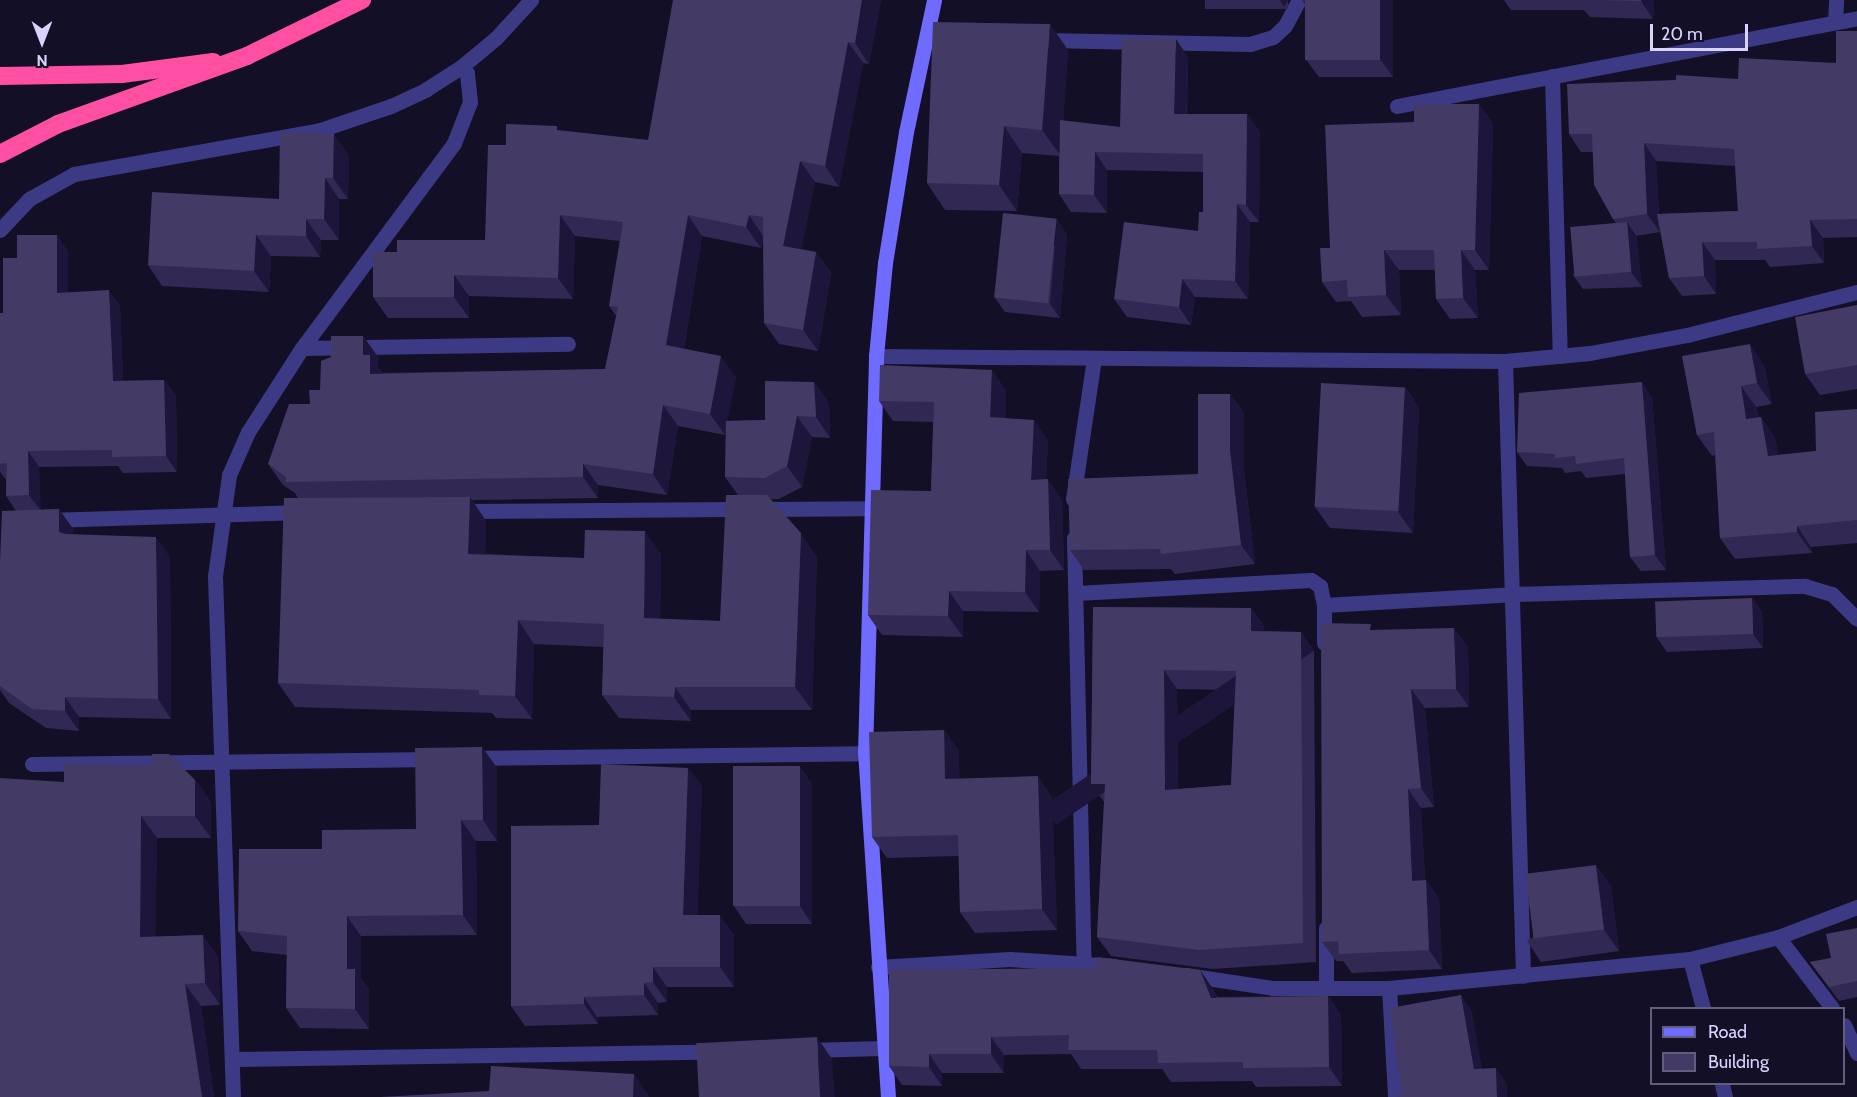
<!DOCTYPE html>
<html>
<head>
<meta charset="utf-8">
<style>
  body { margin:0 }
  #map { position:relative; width:1857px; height:1097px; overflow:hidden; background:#130f26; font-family:Cabin,sans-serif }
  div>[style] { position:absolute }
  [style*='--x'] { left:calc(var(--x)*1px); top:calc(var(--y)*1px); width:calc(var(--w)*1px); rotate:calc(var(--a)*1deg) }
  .street>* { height:15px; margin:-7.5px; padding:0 7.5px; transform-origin:7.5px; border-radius:7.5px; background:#3d3a85 }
  .secondary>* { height:15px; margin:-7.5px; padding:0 7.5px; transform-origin:7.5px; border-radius:7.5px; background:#6f6bff }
  .highway>* { height:18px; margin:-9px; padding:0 9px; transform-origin:9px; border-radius:9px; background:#ff4fa3 }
  .wall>* { inset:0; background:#312854; transform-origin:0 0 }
  .shaded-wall>* { inset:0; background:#1d163a; transform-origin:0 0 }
  .building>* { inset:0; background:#433a66; transform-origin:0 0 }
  span { translate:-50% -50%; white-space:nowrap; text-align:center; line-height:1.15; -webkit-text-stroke:4.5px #130f26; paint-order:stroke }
  .legend { position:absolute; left:1650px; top:1007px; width:195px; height:78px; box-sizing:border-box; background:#130f26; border:2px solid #625e7d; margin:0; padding:8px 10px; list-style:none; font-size:18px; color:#d9d4ff }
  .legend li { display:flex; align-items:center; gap:12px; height:30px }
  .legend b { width:30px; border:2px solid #625e7d }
  .north { position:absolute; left:12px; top:12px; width:60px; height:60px; -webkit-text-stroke:4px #130f26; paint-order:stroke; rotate:180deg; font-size:16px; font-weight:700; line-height:24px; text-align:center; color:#d9d4ff }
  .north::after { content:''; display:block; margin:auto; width:21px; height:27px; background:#d9d4ff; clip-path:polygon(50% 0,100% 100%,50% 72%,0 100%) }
  .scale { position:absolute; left:1650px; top:24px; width:98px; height:27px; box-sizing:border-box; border:3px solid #d9d4ff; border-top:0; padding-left:8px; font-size:18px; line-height:21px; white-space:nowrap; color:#d9d4ff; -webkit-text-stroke:4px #130f26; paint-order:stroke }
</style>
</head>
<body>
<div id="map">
  <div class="street">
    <i style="--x:1835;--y:22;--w:22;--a:-87"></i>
    <i style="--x:1043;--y:40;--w:207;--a:1.1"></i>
    <i style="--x:1250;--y:44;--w:24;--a:-17"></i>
    <i style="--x:1273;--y:37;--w:16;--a:-43"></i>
    <i style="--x:1285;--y:26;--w:30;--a:-62"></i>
    <i style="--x:1552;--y:76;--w:280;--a:88.4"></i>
    <i style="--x:1397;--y:106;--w:468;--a:-10.8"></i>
    <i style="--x:0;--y:230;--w:42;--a:-46.9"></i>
    <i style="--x:29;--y:199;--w:51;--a:-29.1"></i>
    <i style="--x:74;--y:174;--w:250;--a:-10.1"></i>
    <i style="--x:320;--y:130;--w:75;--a:-18.7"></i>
    <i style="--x:391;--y:106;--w:38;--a:-25"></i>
    <i style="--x:425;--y:90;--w:43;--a:-32.6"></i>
    <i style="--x:461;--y:67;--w:45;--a:-39.6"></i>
    <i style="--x:496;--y:38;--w:52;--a:-47.4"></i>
    <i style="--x:302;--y:348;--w:266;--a:-0.9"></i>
    <i style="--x:876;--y:356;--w:629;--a:0.46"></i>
    <i style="--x:1505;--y:361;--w:85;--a:-5.4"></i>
    <i style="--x:1590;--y:353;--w:99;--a:-10.5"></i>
    <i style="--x:1687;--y:335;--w:175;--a:-14.2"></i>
    <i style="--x:1505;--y:361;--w:615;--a:88.32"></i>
    <i style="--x:1073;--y:499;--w:142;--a:-81.5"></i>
    <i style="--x:459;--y:511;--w:411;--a:-0.4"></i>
    <i style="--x:48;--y:520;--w:255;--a:-1.8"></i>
    <i style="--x:1074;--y:538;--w:426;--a:88.7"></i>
    <i style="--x:1077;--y:593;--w:234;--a:-3.2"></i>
    <i style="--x:1311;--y:580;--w:11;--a:34"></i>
    <i style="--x:1320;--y:586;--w:19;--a:78"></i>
    <i style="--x:1324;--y:605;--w:38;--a:90"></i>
    <i style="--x:1324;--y:605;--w:188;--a:-3.3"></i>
    <i style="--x:1512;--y:594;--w:293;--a:-1.6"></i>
    <i style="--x:1805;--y:586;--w:28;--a:17"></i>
    <i style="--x:1832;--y:594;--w:35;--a:45"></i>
    <i style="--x:469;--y:758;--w:396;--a:-0.7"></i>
    <i style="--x:32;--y:764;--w:404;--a:-0.7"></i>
    <i style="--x:1326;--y:928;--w:60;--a:90"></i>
    <i style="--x:1778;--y:937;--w:89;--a:52.7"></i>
    <i style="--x:1690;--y:959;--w:51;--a:75.1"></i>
    <i style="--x:878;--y:967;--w:132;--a:-3.5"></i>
    <i style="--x:1010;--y:959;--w:105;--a:3.8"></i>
    <i style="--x:1186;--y:975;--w:88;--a:8.5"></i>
    <i style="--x:1273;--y:988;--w:116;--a:0"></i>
    <i style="--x:1389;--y:988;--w:302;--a:-5.5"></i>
    <i style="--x:1690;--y:959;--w:91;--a:-14"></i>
    <i style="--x:1778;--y:937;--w:85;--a:-20.8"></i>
    <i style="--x:1389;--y:988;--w:109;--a:86.8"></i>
    <i style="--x:1844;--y:1025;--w:31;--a:65"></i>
    <i style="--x:806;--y:1050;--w:78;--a:-1.5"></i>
    <i style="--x:232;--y:1059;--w:484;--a:-0.9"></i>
    <i style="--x:1722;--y:1084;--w:13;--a:77"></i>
    <i style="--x:233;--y:1097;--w:521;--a:-91.98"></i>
    <i style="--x:215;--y:576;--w:102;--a:-82.1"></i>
    <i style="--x:229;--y:475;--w:47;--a:-66.2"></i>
    <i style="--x:248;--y:432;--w:100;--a:-57.3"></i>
    <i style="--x:302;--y:348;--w:255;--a:-53.4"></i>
    <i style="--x:454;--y:143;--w:44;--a:-68.7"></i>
    <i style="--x:470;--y:102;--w:29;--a:-96"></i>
    <i style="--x:467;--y:73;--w:8;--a:-135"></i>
  </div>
  <div class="secondary">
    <i style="--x:888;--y:1097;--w:345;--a:-93.8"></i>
    <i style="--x:865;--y:753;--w:397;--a:-88.4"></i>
    <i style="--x:876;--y:356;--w:93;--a:-84.5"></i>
    <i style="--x:885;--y:263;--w:133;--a:-80.9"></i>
    <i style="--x:906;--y:132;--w:135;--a:-78"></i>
  </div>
  <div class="highway">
    <i style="--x:0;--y:76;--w:122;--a:-0.9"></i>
    <i style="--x:122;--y:74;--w:92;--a:-7.5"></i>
    <i style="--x:0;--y:154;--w:65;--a:-27.3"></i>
    <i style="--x:58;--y:124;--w:201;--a:-19.8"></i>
    <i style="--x:247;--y:56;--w:128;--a:-26"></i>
  </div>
  <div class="wall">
    <i style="clip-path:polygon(evenodd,881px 0,869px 64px,863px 63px,839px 187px,815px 182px,801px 249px,816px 252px,831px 273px,818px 351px,779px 344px,764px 323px,763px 239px,761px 248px,702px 236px,684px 349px,736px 377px,727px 421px,765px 420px,814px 382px,829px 403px,830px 438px,812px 437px,802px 487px,779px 499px,770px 499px,817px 557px,812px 710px,691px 710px,691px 721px,619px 718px,602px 695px,604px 647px,534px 644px,532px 719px,496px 718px,492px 713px,295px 707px,278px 683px,298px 498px,295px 493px,283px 485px,268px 464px,310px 404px,320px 390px,331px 357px,363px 336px,378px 357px,377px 366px,383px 373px,605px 369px,616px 316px,609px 306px,620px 241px,575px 236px,573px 299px,469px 296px,469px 318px,388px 318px,373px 297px,397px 252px,485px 240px,506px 145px,560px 131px,648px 140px,881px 0,678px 426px,725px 435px,726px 429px,725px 477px,738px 495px,720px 621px,660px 619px,661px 554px,584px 558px,485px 554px,486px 521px,472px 500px,598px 498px,598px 485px,667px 495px,678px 426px)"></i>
    <i style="left:1205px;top:0;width:83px;height:9px"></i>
    <i style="clip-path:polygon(1302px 0,1393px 0,1393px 77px,1319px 77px,1306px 60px,1305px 5px)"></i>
    <i style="clip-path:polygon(1504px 0,1654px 0,1653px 19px,1590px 17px,1584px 10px,1511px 10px)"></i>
    <i style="clip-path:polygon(evenodd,1857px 31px,1857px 237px,1823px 238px,1824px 263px,1770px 267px,1765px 260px,1715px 260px,1716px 294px,1682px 296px,1669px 278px,1660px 226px,1660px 232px,1636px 236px,1642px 287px,1583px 289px,1573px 275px,1616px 223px,1613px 219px,1593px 152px,1581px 152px,1569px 134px,1738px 79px,1836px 63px,1857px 31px,1656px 161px,1735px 166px,1738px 211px,1659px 214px,1656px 161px)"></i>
    <i style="clip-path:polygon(1068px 50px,1063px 121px,1120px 127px,1188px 57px,1187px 114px,1247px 114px,1260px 132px,1259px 222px,1250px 222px,1248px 299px,1195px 297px,1191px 325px,1127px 317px,1114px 299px,1198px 231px,1203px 212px,1203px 172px,1107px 170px,1107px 213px,1071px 212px,1059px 194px,1059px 156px,1022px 153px,1017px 211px,945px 210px,927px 183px)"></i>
    <i style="clip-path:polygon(1479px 104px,1493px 124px,1489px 270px,1475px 270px,1478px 318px,1450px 319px,1436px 299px,1435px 270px,1399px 270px,1401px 315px,1362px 317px,1351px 301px,1336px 302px,1322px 282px,1330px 248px,1414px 122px)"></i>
    <i style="clip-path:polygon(349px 155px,348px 199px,339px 199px,339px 240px,321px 240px,320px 257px,271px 256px,269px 292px,162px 286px,148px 265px,279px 199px)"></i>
    <i style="clip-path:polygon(1067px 234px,1060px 318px,1005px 312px,995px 298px)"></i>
    <i style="clip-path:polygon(68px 251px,68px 292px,120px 306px,123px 381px,164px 380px,176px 396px,177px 472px,123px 473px,118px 466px,39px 467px,40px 510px,59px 509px,73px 529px,73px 534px,170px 557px,171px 719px,79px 717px,79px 731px,46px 728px,9px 703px,0 690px,0 562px,16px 511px,6px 496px,6px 480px,0 472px,0 313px,3px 313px,17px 258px)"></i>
    <i style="clip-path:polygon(1857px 305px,1857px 389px,1820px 395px,1805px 374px)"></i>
    <i style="clip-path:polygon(1682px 356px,1764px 365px,1772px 404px,1756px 407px,1758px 417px,1761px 417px,1775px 438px,1778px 455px,1816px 451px,1857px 409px,1857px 543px,1811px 547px,1812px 553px,1735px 559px,1720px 538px,1715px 455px,1712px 456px,1697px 435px)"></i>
    <i style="clip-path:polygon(1405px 387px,1419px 408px,1413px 533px,1330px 528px,1315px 507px)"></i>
    <i style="clip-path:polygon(1006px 390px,1005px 418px,1048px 440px,1046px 479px,1062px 500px,1064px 570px,1040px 571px,1039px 612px,963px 611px,963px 637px,882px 635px,868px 615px,931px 491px,933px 422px,893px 421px,879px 401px)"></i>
    <i style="clip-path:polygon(1230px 394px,1244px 413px,1244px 471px,1255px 564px,1175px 574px,1171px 569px,1084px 570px,1070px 550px,1198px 474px)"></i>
    <i style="clip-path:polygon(1652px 397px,1666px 570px,1641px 571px,1630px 557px,1625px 474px,1586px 478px,1581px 471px,1565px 473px,1562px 468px,1527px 466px,1517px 452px)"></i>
    <i style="clip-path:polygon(1752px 598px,1762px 612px,1763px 648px,1667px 652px,1657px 638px)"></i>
    <i style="clip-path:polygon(evenodd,1093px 607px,1251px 608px,1264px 627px,1264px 631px,1301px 632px,1314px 651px,1316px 962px,1213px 969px,1111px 956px,1097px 937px,1104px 802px,1091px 784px,1093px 607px,1177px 689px,1235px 690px,1231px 785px,1178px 789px,1177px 689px)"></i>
    <i style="clip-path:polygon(1374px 630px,1468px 647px,1469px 707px,1425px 708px,1434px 807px,1421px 808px,1425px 880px,1426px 880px,1439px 899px,1442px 969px,1352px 973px,1343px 961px,1336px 961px,1322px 942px)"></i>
    <i style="clip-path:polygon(944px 730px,959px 751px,959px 779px,1052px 797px,1057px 930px,975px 933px,960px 912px,959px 856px,887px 858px,872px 837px)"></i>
    <i style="clip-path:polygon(482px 747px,497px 768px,497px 841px,476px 841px,477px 935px,361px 936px,361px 978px,369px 989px,369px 1029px,300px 1028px,286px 1008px,287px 955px,252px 951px,238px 931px,322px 849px,416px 829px)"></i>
    <i style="clip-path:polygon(152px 765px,195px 780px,211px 802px,211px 838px,157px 838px,155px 937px,203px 935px,218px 957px,220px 1005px,201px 1006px,214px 1097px,0 1097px,64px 782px)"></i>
    <i style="clip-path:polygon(688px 768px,702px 787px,697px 915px,734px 935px,734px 987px,667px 987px,667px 1002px,658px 1003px,658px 1015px,597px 1017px,598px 1024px,525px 1026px,511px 1006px,599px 825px)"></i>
    <i style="clip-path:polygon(812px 784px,812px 924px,746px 924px,734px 906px)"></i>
    <i style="clip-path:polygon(1611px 886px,1619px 951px,1541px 962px,1527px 941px)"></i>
    <i style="clip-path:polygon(1857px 928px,1857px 997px,1839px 1001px,1810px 962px,1831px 958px)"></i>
    <i style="clip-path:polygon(1200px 970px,1213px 989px,1217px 997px,1328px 996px,1341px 1015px,1342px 1086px,1256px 1087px,1252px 1081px,1171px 1082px,1162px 1069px,1081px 1069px,1071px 1054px,1004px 1055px,1004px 1073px,942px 1073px,942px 1086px,902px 1085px,889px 1066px)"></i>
  </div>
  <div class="shaded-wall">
    <i style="clip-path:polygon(862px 0,881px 0,869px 64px,855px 43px)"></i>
    <i style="clip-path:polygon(1280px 0,1288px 0,1284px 7px)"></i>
    <i style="clip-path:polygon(1380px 0,1393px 0,1393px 77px,1380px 59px)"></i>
    <i style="clip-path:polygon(1641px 0,1654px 0,1653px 19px,1641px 1px)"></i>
    <i style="clip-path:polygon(1050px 24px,1068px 50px,1061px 156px,1042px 130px)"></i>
    <i style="clip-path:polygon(1176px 39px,1188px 57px,1186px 132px,1174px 114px)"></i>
    <i style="clip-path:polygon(848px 42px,863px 63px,839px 187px,825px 166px)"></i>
    <i style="clip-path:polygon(1479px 104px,1493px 124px,1489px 270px,1475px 250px)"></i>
    <i style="clip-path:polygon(1247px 114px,1260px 132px,1259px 222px,1246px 205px)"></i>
    <i style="clip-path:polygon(1004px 126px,1022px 153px,1017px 211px,999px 185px)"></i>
    <i style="clip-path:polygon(334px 134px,349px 155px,348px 199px,333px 178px)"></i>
    <i style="clip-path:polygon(1644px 143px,1656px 161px,1660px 232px,1647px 214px)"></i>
    <i style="clip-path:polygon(1095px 152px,1107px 170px,1107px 213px,1094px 195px)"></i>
    <i style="clip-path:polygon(800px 161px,815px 182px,798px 267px,783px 246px)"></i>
    <i style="clip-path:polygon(325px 178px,339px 199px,339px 240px,324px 219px)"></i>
    <i style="clip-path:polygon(1237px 204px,1250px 222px,1248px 299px,1235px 281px)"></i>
    <i style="clip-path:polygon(560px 215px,575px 236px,573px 299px,558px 278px)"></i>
    <i style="clip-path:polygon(688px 215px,702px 236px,681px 366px,666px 345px)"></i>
    <i style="clip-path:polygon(749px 215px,763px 236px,761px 248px,746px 227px)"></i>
    <i style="clip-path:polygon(306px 219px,321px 240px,320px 257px,306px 236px)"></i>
    <i style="clip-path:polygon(1057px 219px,1067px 234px,1060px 318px,1050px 304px)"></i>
    <i style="clip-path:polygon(1810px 220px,1823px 238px,1824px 263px,1812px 246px)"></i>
    <i style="clip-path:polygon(1627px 222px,1637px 237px,1642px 287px,1631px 272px)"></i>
    <i style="clip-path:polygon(57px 235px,68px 251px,68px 309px,57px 293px)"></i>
    <i style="clip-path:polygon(256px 235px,271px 256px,269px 292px,254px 271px)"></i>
    <i style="clip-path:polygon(1702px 242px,1715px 260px,1716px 294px,1704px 276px)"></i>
    <i style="clip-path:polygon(1384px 250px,1399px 270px,1401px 315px,1386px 295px)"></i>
    <i style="clip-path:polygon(1461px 250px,1475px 270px,1478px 318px,1463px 298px)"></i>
    <i style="clip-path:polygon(816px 252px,831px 273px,818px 351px,803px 330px)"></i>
    <i style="clip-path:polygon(454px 275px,469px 296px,469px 318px,454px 297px)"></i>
    <i style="clip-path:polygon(1182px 279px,1195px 297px,1191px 325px,1179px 307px)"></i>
    <i style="clip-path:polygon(109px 290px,120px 306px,124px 397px,113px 381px)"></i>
    <i style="clip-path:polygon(363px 336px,378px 357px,377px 366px,385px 376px,370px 374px,363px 355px)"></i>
    <i style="clip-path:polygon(1750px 344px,1764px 365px,1772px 404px,1757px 383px)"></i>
    <i style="clip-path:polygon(721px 356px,736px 377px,725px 435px,710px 414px)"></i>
    <i style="clip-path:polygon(992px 370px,1006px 390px,1005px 437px,990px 417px)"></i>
    <i style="clip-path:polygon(164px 380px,176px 396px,177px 472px,166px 456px)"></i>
    <i style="clip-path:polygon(814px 382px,829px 403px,830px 438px,816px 417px)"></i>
    <i style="clip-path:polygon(1642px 382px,1652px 397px,1666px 570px,1655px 555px)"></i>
    <i style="clip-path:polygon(1741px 386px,1756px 407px,1760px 440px,1746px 419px)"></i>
    <i style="clip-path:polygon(1405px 387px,1419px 408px,1413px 533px,1398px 512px)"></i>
    <i style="clip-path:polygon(1230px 394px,1244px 413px,1244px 471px,1255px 564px,1241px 545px,1230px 451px)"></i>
    <i style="clip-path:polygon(663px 405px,678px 426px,667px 495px,653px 474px)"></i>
    <i style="clip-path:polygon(797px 416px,812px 437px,802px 487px,787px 466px)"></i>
    <i style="clip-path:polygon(1761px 417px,1775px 438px,1783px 477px,1768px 456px)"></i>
    <i style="clip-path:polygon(1034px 420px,1048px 440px,1045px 500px,1031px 480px)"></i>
    <i style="clip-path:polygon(28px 451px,39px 467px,41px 511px,29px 495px)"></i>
    <i style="clip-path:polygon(583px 464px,598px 485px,598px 498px,583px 477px)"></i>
    <i style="clip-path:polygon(1048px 479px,1062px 500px,1064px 570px,1050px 550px)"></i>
    <i style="clip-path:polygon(470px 497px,486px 521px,485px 577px,468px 554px)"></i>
    <i style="clip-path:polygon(59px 509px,73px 529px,73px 552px,59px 532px)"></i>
    <i style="clip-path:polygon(1797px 526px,1811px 547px,1812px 553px,1797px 532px)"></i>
    <i style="clip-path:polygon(645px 531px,661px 554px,660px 642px,644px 618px)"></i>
    <i style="clip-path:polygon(801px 533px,817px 557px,812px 710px,795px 687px)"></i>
    <i style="clip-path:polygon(156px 537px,170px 557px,171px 719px,158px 699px)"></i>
    <i style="clip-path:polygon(1026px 550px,1040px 571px,1039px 612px,1025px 592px)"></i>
    <i style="clip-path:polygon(949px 591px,963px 611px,963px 637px,948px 616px)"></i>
    <i style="clip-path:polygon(1752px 598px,1762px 612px,1763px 648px,1753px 634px)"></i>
    <i style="clip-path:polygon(1251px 608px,1264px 627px,1264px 650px,1251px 631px)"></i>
    <i style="clip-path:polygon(518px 620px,534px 644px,532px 719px,515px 696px)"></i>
    <i style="clip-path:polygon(1454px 628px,1468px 647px,1469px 707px,1456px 689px)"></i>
    <i style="left:1301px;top:632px;width:23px;height:311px;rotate:56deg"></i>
    <i style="clip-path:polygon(1164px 670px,1177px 689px,1178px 809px,1165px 790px)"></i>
    <i style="clip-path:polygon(675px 687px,691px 710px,691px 721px,674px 697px)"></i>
    <i style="clip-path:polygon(1411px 689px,1425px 708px,1434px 807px,1421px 788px)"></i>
    <i style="clip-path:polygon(65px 697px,79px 717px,79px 731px,65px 711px)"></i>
    <i style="clip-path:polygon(944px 730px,959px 751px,960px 800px,945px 779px)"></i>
    <i style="clip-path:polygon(482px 747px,497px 768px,497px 841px,483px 820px)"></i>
    <i style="clip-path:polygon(800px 766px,812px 784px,812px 924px,800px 906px)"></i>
    <i style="clip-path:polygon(688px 768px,702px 787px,697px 935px,683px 915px)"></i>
    <i style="clip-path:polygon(1038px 776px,1052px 797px,1057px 930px,1042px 909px)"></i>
    <i style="clip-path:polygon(195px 780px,211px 802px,211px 838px,195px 816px)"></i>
    <i style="clip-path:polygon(1408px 789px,1421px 808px,1426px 900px,1412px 881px)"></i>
    <i style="clip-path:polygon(141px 816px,157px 838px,155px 959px,140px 937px)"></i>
    <i style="clip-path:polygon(461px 820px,476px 841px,477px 935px,463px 915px)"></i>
    <i style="clip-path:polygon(1596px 865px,1611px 886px,1619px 951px,1604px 930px)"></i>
    <i style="clip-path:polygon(1426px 880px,1439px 899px,1442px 969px,1429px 950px)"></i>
    <i style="clip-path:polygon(720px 915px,734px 935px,734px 987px,720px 967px)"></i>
    <i style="clip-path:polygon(347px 916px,361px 936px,361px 978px,369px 989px,369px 1029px,355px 1009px,347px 969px)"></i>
    <i style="clip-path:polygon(203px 935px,218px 957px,220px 1005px,205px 983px)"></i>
    <i style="clip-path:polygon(653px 967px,667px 987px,667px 1002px,653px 982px)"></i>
    <i style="clip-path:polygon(1200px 970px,1213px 989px,1224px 1016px,1211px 998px)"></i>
    <i style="clip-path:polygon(644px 983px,658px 1003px,658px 1015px,644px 995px)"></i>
    <i style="clip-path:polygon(185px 984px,201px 1006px,214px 1097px,202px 1097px)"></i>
    <i style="clip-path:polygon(1461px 995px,1472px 1011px,1485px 1085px,1474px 1069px)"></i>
    <i style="clip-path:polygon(1328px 996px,1341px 1015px,1342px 1086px,1329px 1067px)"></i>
    <i style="clip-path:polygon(584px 997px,597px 1017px,598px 1024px,584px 1004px)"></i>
    <i style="clip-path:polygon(817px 1037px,832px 1059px,835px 1097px,820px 1097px)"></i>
    <i style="clip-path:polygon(991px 1037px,1004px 1055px,1004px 1073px,991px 1054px)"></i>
    <i style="clip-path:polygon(929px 1054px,942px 1073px,942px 1086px,929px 1067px)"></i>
    <i style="clip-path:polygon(1496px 1068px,1507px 1084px,1507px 1097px,1497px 1097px)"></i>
    <i style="clip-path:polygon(634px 1074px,649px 1096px,649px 1097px,633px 1097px)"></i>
  </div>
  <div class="building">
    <i style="clip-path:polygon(673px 0,862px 0,855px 43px,848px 42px,825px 166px,800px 161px,783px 246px,816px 252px,803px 330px,764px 323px,763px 217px,749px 215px,746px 227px,688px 215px,666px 345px,721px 356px,710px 414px,663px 405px,653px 474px,583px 464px,583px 477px,286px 482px,286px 477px,268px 464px,289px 404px,310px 404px,309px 390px,320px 390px,321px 361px,331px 357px,331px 336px,363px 336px,363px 355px,370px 355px,370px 374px,605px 369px,618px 307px,609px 306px,623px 222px,560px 215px,558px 278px,454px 275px,454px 297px,373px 297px,373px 252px,397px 252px,397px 240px,485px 240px,488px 145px,506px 145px,506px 124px,557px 126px,557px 130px,648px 140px)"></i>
    <i style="left:1305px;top:0;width:75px;height:60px"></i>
    <i style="clip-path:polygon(1597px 0,1641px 0,1641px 1px)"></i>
    <i style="clip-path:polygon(933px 22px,1050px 24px,1042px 130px,1004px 126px,999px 185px,927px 183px)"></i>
    <i style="clip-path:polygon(1836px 31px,1857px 31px,1857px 219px,1810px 220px,1812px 246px,1757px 249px,1757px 242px,1702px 242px,1704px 276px,1669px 278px,1657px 214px,1738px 211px,1734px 149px,1644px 143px,1647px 214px,1613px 219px,1594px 185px,1592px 134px,1569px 134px,1567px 84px,1676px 80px,1676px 75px,1738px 79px,1739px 58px,1836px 63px)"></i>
    <i style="clip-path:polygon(1122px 38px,1176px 39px,1174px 114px,1247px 114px,1246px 205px,1237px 204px,1235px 281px,1182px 279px,1179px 307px,1114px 299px,1124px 222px,1198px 231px,1199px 212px,1203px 212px,1203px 154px,1095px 152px,1094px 195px,1059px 194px,1060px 120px,1120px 127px)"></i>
    <i style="clip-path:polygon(1414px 104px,1479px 104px,1475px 250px,1461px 250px,1463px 298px,1436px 299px,1434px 250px,1384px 250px,1386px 295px,1348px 297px,1347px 280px,1322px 282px,1320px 248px,1330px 248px,1325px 125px,1414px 122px)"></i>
    <i style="clip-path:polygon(280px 132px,334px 134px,333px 178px,325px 178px,324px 219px,306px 219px,306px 236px,256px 235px,254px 271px,148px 265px,152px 192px,279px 199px)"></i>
    <i style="left:1003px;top:213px;width:54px;height:85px;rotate:6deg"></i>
    <i style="left:1627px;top:222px;width:50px;height:57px;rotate:85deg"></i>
    <i style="clip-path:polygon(17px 235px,57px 235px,57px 293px,109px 290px,113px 381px,164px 380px,166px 456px,112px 457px,112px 450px,28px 451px,29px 495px,6px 496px,7px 463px,0 464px,0 313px,3px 313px,3px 258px,17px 258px)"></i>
    <i style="clip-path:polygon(1857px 305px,1857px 365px,1805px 374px,1795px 317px)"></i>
    <i style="clip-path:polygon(1750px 344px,1757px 383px,1741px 386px,1746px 419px,1761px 417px,1768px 456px,1816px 451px,1815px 412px,1857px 409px,1857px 520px,1797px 526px,1797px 532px,1720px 538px,1714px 432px,1697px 435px,1682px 356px)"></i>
    <i style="clip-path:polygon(880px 365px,992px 370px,990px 417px,1034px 420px,1031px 480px,1048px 479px,1050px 550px,1026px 550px,1025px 592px,949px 591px,948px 616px,868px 615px,871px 490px,931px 491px,934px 402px,879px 401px)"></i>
    <i style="clip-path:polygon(765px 381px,814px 382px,816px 417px,797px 416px,787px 466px,765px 478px,725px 477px,726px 421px,765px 420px)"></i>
    <i style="clip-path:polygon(1642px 382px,1655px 555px,1630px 557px,1624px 458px,1576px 464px,1575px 456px,1555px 458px,1555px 454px,1517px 452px,1519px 393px)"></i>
    <i style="left:1321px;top:383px;width:84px;height:124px;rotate:3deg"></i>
    <i style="clip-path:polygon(1198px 394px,1230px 394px,1230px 451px,1241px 545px,1161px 554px,1160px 549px,1070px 550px,1068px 479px,1198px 474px)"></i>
    <i style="clip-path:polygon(726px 495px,767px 495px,801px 533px,795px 687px,675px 687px,674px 697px,602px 695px,604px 624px,518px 620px,515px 696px,479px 695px,479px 690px,278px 683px,284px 498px,470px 497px,468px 554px,584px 558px,585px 530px,645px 531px,644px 618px,720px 621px)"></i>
    <i style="clip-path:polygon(59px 509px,59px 532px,66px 534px,156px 537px,158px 699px,65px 697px,65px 711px,32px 709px,0 686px,0 562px,2px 511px)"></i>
    <i style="left:1752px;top:598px;width:36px;height:97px;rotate:88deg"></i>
    <i style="clip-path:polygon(evenodd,1093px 607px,1251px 608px,1251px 631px,1301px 632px,1303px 943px,1199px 950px,1097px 937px,1105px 784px,1091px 784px,1093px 607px,1164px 670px,1236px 671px,1231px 785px,1165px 790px,1164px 670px)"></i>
    <i style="clip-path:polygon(1321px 623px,1371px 624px,1370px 630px,1454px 628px,1456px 689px,1411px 689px,1421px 788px,1408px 789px,1412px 881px,1426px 880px,1429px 950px,1339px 954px,1338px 941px,1322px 942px)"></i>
    <i style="clip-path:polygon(944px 730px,945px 779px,1038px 776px,1042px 909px,960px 912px,958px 835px,872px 837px,869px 732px)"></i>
    <i style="clip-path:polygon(482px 747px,483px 820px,461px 820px,463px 915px,347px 916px,347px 969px,355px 969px,355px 1009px,286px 1008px,287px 936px,238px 931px,239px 849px,322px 849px,322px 830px,416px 829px,415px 748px)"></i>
    <i style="clip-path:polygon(152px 754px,169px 754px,195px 780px,195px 816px,141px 816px,140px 937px,203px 935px,205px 983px,185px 984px,202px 1097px,0 1097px,0 778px,64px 782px,64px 764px,152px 765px)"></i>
    <i style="clip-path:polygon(601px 764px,688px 768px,683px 915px,720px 915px,720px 967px,653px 967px,653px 982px,644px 983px,644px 995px,584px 997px,584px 1004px,511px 1006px,511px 826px,599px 825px)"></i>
    <i style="left:733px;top:766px;width:67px;height:140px"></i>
    <i style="left:1596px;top:865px;width:65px;height:71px;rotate:83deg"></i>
    <i style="clip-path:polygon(1857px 928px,1857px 981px,1829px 987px,1810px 962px,1831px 958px,1826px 934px)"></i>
    <i style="clip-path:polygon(1097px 957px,1200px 970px,1211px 998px,1328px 996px,1329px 1067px,1243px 1068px,1243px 1062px,1158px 1063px,1157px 1050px,1068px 1050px,1069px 1035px,991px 1037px,991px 1054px,929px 1054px,929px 1067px,889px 1066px,889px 970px,1096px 968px)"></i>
    <i style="clip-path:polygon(1461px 995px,1474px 1069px,1496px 1068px,1497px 1097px,1397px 1097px,1397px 1096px,1402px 1095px,1390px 1008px)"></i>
    <i style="left:817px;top:1037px;width:60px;height:121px;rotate:87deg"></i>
    <i style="clip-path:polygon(491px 1066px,634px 1074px,633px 1097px,380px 1097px,489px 1091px)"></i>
  </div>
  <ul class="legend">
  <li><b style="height:8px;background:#6f6bff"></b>Road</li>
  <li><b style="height:16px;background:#433a66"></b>Building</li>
  </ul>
  <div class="north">N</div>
  <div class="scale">20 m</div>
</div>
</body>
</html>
